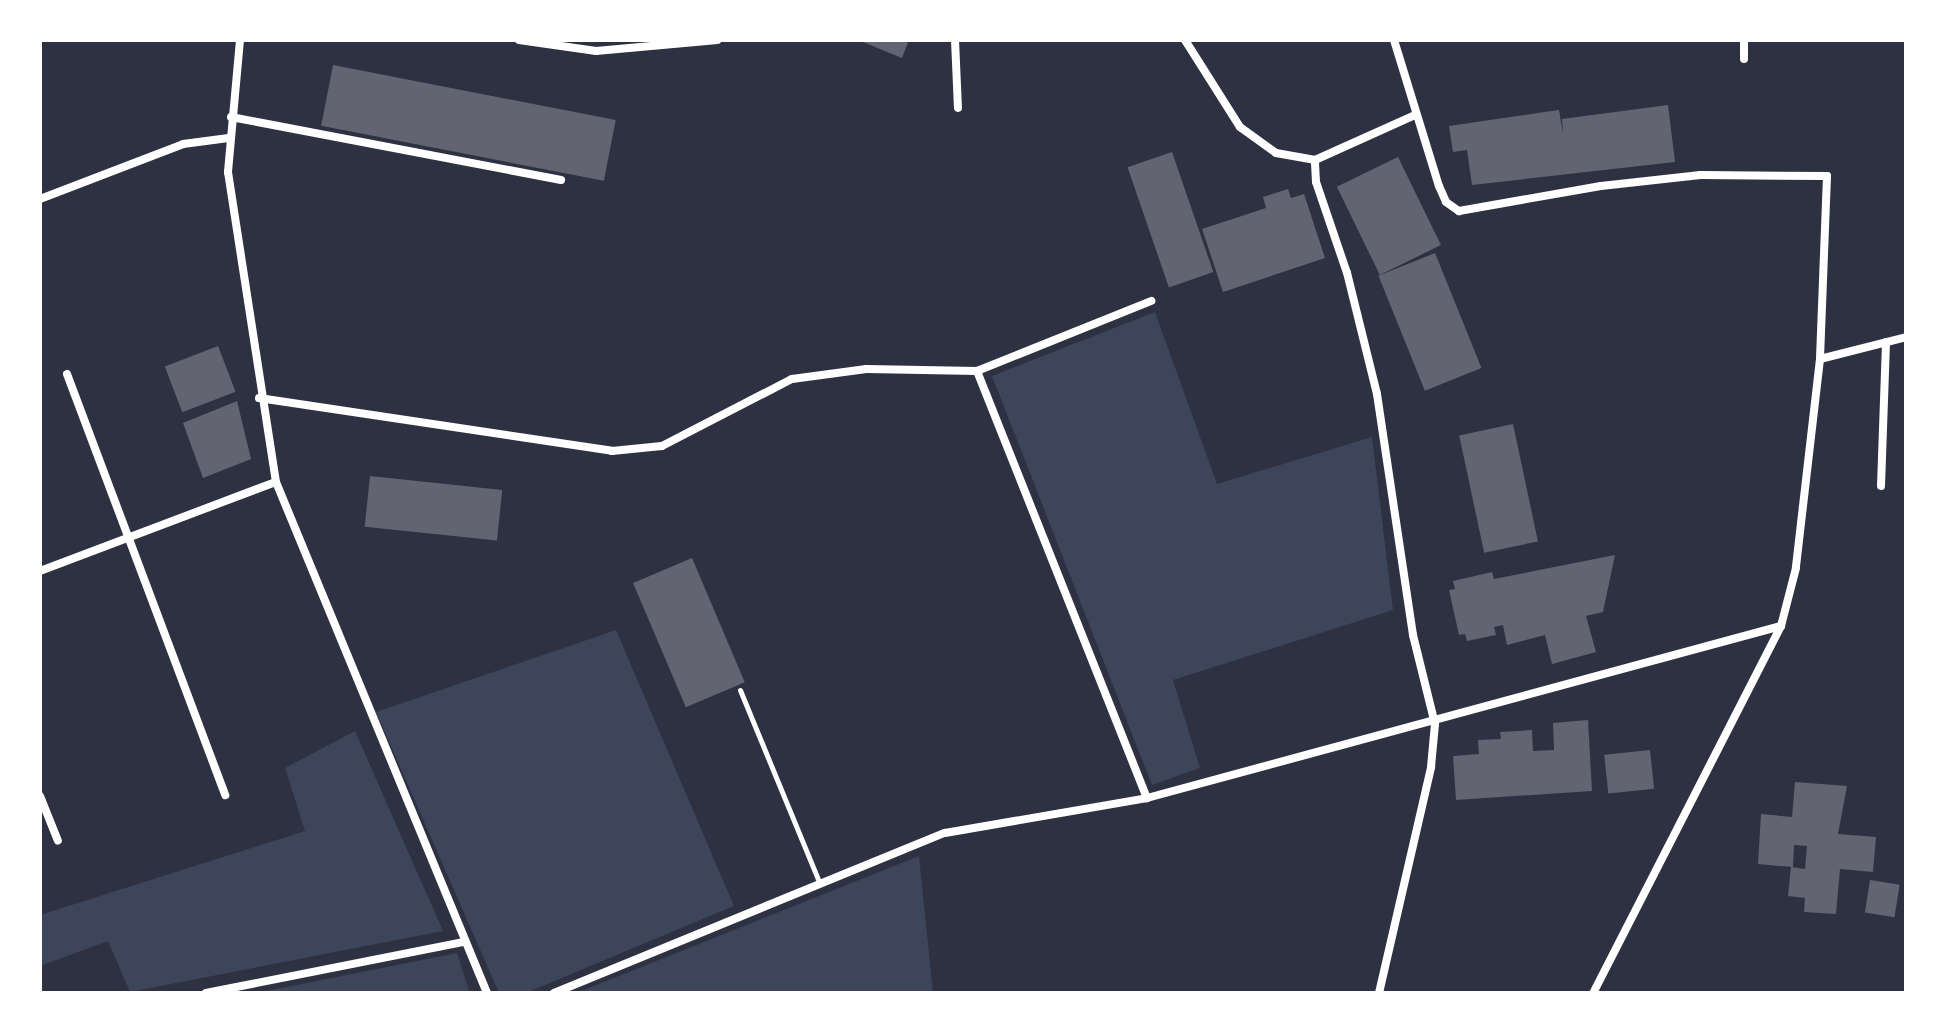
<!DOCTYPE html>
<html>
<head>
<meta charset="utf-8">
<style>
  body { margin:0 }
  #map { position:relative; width:1946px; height:1033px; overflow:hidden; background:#2d3142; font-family:"Source Sans 3",sans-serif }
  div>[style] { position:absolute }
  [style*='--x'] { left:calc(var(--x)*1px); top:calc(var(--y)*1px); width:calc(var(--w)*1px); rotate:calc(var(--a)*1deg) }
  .green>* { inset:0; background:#3c4559 }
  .building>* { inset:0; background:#626471; transform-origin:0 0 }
  .service>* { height:5px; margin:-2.5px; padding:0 2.5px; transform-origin:2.5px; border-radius:2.5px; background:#fff }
  .minor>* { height:8px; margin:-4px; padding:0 4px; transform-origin:4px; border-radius:4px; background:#fff }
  span { translate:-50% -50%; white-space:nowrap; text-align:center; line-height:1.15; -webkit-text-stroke:6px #fff; paint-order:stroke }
  .frame { position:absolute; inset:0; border:42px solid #fff; pointer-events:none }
</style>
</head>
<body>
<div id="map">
  <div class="green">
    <i style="clip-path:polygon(1155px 312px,1217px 484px,1372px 437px,1393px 610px,1173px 680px,1200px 768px,1152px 785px,992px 376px)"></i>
    <i style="clip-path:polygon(616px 630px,734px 906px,526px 993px,499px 993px,376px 712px)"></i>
    <i style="clip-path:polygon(355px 731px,443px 931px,130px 992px,108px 941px,40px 966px,40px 915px,305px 831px,285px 768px)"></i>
    <i style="clip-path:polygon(919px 856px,933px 993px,576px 993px)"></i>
    <i style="clip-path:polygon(457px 953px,470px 993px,256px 993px)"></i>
  </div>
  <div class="building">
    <i style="clip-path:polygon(858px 40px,909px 40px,902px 58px)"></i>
    <i style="left:333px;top:65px;width:288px;height:62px;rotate:11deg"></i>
    <i style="clip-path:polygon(1668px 105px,1675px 162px,1472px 185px,1467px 150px,1453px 152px,1449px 126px,1559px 110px,1563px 134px,1562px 119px)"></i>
    <i style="left:1172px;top:152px;width:127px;height:47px;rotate:71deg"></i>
    <i style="left:1398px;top:157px;width:98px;height:68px;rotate:64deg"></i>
    <i style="clip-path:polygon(1288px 189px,1291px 198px,1304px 194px,1325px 258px,1223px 292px,1202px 229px,1266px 208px,1263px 197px)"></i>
    <i style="left:1435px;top:253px;width:124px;height:61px;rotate:68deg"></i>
    <i style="left:218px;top:346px;width:49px;height:57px;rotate:69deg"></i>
    <i style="clip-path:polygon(237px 401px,251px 459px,203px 478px,183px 423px)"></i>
    <i style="left:1513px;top:424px;width:120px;height:55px;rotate:78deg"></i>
    <i style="left:370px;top:476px;width:133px;height:51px;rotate:6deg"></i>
    <i style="clip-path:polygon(1615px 555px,1603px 612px,1586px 616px,1596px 652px,1552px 664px,1545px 635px,1507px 645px,1503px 625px,1494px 627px,1496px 635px,1467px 641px,1465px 634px,1459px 635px,1449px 590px,1455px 589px,1453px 581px,1492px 572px,1494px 579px)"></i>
    <i style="left:692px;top:558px;width:135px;height:64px;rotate:67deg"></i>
    <i style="clip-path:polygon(1588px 720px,1592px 791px,1456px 800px,1453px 756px,1479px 754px,1478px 740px,1501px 739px,1500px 732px,1532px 730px,1533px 751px,1554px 750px,1553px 723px)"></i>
    <i style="left:1650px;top:750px;width:39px;height:46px;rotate:84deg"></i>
    <i style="clip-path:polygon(1795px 782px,1847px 786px,1838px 834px,1876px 837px,1873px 872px,1840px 869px,1836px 914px,1804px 912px,1805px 898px,1788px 896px,1791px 867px,1805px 869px,1807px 846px,1794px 845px,1793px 867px,1758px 864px,1761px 814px,1792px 817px)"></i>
    <i style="left:1870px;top:880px;width:30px;height:33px;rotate:9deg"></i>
  </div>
  <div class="service">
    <i style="--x:740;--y:690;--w:210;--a:67.6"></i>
  </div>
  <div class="minor">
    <i style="--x:240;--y:40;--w:133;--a:95.2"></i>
    <i style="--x:228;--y:172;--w:314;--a:81.2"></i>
    <i style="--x:276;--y:482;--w:553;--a:67.56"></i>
    <i style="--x:519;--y:40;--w:78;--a:8.1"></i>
    <i style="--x:596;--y:51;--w:122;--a:-5.2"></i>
    <i style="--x:955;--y:40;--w:68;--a:87.5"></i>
    <i style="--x:1185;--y:40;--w:103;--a:57.7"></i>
    <i style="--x:1240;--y:127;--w:44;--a:35.8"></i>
    <i style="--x:1276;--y:153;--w:40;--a:10"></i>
    <i style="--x:1394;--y:40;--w:153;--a:72.9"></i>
    <i style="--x:1439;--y:186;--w:17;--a:66"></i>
    <i style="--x:1446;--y:202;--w:16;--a:35"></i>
    <i style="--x:1459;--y:211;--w:144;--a:-10"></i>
    <i style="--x:1601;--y:186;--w:100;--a:-6.3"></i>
    <i style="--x:1700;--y:175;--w:127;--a:0.5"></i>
    <i style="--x:1827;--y:176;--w:183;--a:92.2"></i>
    <i style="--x:1820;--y:359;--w:210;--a:96.6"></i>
    <i style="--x:1796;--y:568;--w:60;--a:104.5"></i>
    <i style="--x:1781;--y:626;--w:412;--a:117.1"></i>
    <i style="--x:1744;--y:59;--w:19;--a:-90"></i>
    <i style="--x:231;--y:117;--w:336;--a:10.8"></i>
    <i style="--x:40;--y:199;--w:153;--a:-21"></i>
    <i style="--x:183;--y:144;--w:46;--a:-7.4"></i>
    <i style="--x:1820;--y:359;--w:89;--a:-14.3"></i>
    <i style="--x:977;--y:371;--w:460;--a:68.3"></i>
    <i style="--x:67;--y:374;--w:450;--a:69.4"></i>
    <i style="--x:259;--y:398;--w:357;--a:8.5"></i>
    <i style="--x:612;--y:451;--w:50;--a:-5.7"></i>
    <i style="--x:662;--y:446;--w:146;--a:-27.3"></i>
    <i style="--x:792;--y:379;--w:75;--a:-7.7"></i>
    <i style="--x:866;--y:369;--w:111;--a:1"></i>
    <i style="--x:977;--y:371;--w:188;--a:-21.9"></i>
    <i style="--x:1881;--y:486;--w:144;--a:-88"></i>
    <i style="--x:40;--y:571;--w:252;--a:-20.7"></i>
    <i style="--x:40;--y:796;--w:48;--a:68.2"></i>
    <i style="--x:206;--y:993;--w:263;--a:-11.2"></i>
    <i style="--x:554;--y:993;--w:422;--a:-22.3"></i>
    <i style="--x:945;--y:833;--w:205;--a:-9.8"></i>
    <i style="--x:1147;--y:798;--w:657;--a:-15.18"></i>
    <i style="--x:1379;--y:993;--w:232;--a:-77"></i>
    <i style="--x:1431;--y:767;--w:43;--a:-84.7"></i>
    <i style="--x:1435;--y:724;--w:92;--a:-103.9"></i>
    <i style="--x:1413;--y:635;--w:244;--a:-98.5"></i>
    <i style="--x:1377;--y:394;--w:125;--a:-103.9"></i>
    <i style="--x:1347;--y:273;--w:96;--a:-108.8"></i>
    <i style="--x:1316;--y:182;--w:22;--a:-93"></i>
    <i style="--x:1315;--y:160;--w:110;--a:-24.2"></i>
  </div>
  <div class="frame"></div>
</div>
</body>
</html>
